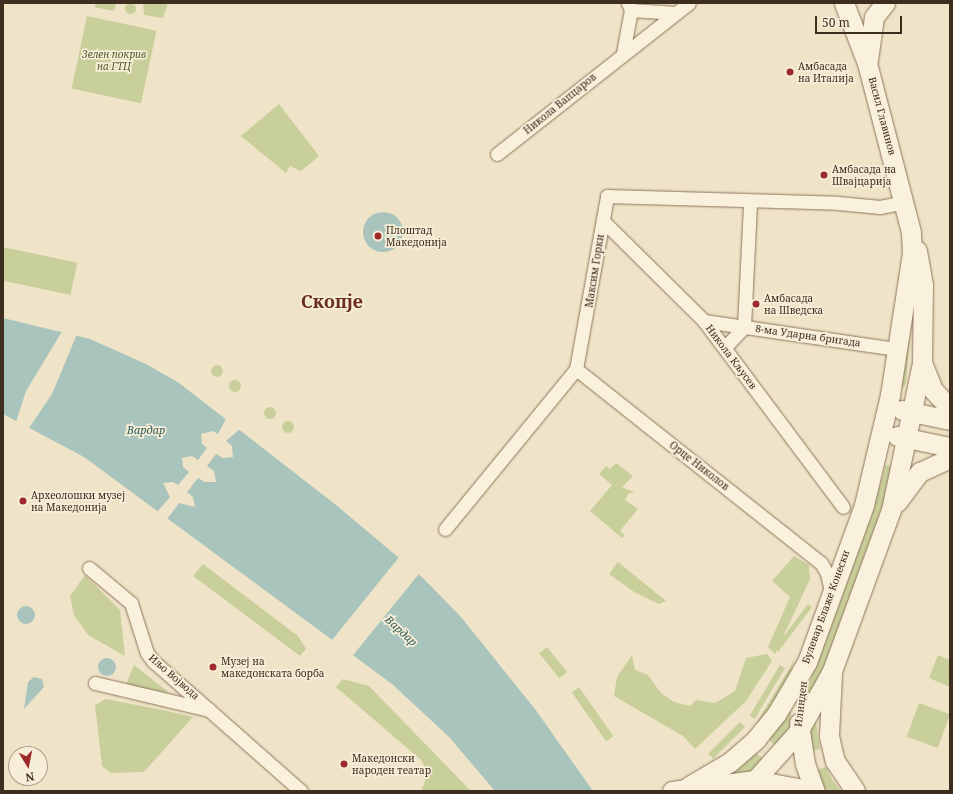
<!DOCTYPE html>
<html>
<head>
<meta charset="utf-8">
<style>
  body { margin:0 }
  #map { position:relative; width:953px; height:794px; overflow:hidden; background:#f0e4c8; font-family:"Noto Serif",serif }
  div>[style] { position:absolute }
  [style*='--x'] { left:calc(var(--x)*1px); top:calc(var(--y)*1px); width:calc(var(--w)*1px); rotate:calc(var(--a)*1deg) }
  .green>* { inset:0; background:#c9cf9b; transform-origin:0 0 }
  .round { border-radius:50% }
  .water>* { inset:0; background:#a9c4bc }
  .pier>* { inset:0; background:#f0e4c8; transform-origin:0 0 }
  .roads { filter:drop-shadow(0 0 1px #8d765c) drop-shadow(0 0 1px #8d765c) }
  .street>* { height:13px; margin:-6.5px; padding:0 6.5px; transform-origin:6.5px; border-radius:6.5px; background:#faf1dc }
  .secondary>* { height:19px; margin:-9.5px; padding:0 9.5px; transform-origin:9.5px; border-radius:9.5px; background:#faf1dc }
  .dots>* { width:11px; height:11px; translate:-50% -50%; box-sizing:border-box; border:2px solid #f7eed8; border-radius:50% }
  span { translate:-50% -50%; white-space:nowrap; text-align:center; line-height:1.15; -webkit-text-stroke:3.5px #f7eed8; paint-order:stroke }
  .park-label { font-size:10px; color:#4d5a26; font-style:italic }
  .poi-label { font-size:10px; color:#3d2e20 }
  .left { translate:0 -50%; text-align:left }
  .street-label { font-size:10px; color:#3d2e20 }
  .water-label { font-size:11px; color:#2f5d5a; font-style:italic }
  .town-label { font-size:18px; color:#6b2e1e; font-weight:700 }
  .frame { position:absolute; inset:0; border:4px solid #3d2e20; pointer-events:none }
  .north { position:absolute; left:8px; top:746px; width:40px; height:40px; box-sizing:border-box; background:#f7eed8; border:1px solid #ada18e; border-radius:50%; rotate:170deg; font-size:11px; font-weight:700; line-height:16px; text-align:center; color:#3d2e20 }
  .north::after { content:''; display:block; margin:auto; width:14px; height:18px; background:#9e2a2b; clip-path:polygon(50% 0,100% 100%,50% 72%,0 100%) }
  .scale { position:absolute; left:815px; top:16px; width:87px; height:18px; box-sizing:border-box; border:2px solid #3d2e20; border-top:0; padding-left:5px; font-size:12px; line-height:14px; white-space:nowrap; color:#3d2e20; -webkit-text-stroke:3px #f7eed8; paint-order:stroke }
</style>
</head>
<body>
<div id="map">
  <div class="green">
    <i class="round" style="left:124.5px;top:2.5px;width:11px;height:11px"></i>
    <i style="clip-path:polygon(96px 3px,116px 3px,114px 11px,94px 7px)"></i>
    <i style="clip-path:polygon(143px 3px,168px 3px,163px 18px,144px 15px)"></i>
    <i style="left:87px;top:16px;width:71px;height:74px;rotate:12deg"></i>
    <i style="clip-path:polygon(279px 104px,319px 156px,301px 171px,290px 166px,286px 173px,241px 136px)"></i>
    <i style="left:3px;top:247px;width:76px;height:33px;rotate:12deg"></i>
    <i style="clip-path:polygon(913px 302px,906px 384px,903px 387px,899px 384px)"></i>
    <i class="round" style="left:211px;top:365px;width:12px;height:12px"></i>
    <i class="round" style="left:229px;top:380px;width:12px;height:12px"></i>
    <i class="round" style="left:264px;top:407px;width:12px;height:12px"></i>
    <i class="round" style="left:282px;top:421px;width:12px;height:12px"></i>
    <i style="clip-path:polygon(616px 463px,633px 476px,622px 487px,635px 493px,629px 493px,625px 500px,638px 509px,620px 531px,625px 535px,622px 538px,590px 511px,612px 485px,599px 474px,606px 466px,610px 469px)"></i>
    <i style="clip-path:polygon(886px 465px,895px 467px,874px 531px,832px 645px,810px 700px,806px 701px,807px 689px,867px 528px)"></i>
    <i style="clip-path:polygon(794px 556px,809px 565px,810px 579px,775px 654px,768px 647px,790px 597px,772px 581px)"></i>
    <i style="clip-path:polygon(618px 562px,666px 601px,659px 604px,634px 592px,609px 574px)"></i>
    <i style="clip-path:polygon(203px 564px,298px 636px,306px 649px,300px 656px,193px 576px)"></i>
    <i style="clip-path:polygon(85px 575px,120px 610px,125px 656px,88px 635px,74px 615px,70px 596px)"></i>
    <i style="left:808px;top:604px;width:5px;height:56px;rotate:37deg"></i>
    <i style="left:547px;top:647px;width:32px;height:10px;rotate:51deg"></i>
    <i style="clip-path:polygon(767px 654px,772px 661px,746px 701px,695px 749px,683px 736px,614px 696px,617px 677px,632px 655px,635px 670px,648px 675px,661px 693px,674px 702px,690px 706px,696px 700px,715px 703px,735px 691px,746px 658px)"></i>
    <i style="clip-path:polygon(938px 655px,950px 660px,950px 687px,929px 678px)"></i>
    <i style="clip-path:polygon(795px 659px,785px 687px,756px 726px,756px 724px)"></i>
    <i style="clip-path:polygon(134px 665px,167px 691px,167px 693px,126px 685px)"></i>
    <i style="left:780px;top:665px;width:6px;height:59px;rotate:31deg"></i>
    <i style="clip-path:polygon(343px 679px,369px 686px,471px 791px,421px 791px,428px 773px,421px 760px,336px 687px)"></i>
    <i style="left:579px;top:687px;width:60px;height:9px;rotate:55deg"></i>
    <i style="clip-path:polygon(106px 699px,167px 711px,193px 717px,144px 772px,111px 773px,102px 766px,95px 705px)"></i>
    <i style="left:919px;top:703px;width:33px;height:36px;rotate:20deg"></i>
    <i style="clip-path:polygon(791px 706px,791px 732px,778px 748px,766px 737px)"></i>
    <i style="clip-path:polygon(815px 716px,820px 749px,806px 753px,804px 733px)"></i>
    <i style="left:740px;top:722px;width:7px;height:45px;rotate:45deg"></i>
    <i style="clip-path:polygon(754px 751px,765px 761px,749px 775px,726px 779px,723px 773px)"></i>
    <i style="clip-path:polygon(826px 767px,833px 781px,841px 791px,820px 789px,812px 772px)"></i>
  </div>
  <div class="water">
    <i class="round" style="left:363px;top:212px;width:40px;height:40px"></i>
    <i style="clip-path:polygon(3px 318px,90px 339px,146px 364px,179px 383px,336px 505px,423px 578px,461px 617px,535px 709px,593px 791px,495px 791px,449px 737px,392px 684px,84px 457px,3px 414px)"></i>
    <i class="round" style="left:17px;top:606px;width:18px;height:18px"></i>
    <i class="round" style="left:98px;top:658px;width:18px;height:18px"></i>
    <i style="clip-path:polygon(34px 677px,42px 679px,44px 687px,24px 709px,28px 682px)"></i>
  </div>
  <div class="pier">
    <i style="clip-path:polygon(63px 330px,77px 334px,52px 394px,29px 428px,16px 422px,26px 391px)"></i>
    <i style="clip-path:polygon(227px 417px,241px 428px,226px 441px,232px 446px,233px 457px,223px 458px,216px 454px,207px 466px,214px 471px,216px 482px,205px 482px,198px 478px,187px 492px,193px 497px,195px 507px,179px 503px,167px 519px,157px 512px,170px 497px,163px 483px,173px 482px,178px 485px,189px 472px,183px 467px,182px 458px,192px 456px,198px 460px,207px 448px,202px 444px,201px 434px,213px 431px,218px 434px)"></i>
    <i style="left:400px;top:556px;width:26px;height:109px;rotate:39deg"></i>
  </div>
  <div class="roads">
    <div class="street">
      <i style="--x:631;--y:10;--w:45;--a:3.8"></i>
      <i style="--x:623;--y:53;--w:44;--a:-79.5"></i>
      <i style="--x:631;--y:10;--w:8;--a:-113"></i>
      <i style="--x:497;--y:154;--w:244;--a:-38.2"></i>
      <i style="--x:603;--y:221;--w:142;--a:44.7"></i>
      <i style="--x:704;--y:321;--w:232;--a:53.2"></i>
      <i style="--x:704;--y:321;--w:195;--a:8.3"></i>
      <i style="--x:744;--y:327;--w:121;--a:-87.2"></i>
      <i style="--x:725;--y:347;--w:28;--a:-46"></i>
      <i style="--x:576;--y:369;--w:313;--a:38.4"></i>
      <i style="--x:821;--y:563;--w:12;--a:59"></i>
      <i style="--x:827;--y:573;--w:19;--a:78"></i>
      <i style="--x:445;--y:529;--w:207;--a:-50.7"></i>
      <i style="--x:576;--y:369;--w:176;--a:-79.8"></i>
      <i style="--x:607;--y:196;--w:231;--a:1.7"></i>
      <i style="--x:838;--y:203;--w:42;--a:5.4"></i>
      <i style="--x:880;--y:207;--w:25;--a:-11"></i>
      <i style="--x:89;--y:568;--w:55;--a:39.8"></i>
      <i style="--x:131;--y:603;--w:52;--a:72.3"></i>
      <i style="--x:147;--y:653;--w:10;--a:53"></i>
      <i style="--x:153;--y:661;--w:74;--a:41.2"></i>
      <i style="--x:95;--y:683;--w:117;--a:13.3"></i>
      <i style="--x:209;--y:710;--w:123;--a:41.4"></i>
    </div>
    <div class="secondary">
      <i style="--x:868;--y:60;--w:43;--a:-82.1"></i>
      <i style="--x:874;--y:17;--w:18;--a:-52"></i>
      <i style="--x:923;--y:365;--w:27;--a:68"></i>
      <i style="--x:933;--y:390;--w:25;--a:47"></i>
      <i style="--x:902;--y:410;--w:49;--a:11.8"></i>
      <i style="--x:897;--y:436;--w:54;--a:11.7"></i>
      <i style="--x:897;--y:502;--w:38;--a:-53"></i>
      <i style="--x:920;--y:472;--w:33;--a:-25"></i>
      <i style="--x:832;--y:674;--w:62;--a:92.8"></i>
      <i style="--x:829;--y:736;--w:26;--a:77"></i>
      <i style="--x:835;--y:761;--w:36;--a:56"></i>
      <i style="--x:799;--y:723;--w:41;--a:81.7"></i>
      <i style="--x:805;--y:764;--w:29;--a:70"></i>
      <i style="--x:689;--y:786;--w:48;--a:-30.3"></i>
      <i style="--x:730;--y:762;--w:35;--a:-41"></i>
      <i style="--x:756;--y:739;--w:33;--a:-51"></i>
      <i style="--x:777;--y:713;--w:59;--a:-59.5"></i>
      <i style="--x:807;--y:662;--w:167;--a:-70"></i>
      <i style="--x:864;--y:505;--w:113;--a:-76.7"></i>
      <i style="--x:890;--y:395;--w:144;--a:-81.2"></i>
      <i style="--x:912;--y:253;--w:21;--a:-93"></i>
      <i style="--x:911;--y:232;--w:175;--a:-104.6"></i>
      <i style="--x:867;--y:63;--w:64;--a:-111"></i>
      <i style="--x:672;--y:791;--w:84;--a:-7.5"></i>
      <i style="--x:755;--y:780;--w:60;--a:10.6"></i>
      <i style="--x:736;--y:791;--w:22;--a:-30"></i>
      <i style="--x:755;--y:780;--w:64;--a:-48.1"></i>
      <i style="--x:798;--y:732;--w:70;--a:-60.9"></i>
      <i style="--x:832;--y:671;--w:171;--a:-69.9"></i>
      <i style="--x:891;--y:510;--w:150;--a:-78.1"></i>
      <i style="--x:922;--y:363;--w:78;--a:-89.3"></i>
      <i style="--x:923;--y:285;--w:35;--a:-100"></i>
    </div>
  </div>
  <div class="dots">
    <i style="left:790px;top:72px;background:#9e2a2b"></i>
    <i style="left:824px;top:175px;background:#9e2a2b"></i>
    <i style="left:378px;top:236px;background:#9e2a2b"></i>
    <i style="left:756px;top:304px;background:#9e2a2b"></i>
    <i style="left:23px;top:501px;background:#9e2a2b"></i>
    <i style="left:213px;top:667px;background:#9e2a2b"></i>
    <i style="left:344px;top:764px;background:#9e2a2b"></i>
  </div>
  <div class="park-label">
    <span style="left:114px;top:60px">Зелен покрив<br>на ГТЦ</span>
  </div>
  <div class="poi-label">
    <span class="left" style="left:798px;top:72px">Амбасада<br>на Италија</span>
    <span class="left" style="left:832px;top:175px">Амбасада на<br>Швајцарија</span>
    <span class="left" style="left:386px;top:236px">Плоштад<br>Македонија</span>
    <span class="left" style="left:764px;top:304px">Амбасада<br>на Шведска</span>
    <span class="left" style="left:31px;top:501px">Археолошки музеј<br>на Македонија</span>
    <span class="left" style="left:221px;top:667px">Музеј на<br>македонската борба</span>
    <span class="left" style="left:352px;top:764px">Македонски<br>народен театар</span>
  </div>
  <div class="street-label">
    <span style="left:560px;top:104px;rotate:-39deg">Никола Вапцаров</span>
    <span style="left:882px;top:116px;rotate:75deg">Васил Главинов</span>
    <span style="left:595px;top:271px;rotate:-81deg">Максим Горки</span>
    <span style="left:808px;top:336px;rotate:8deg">8-ма Ударна бригада</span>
    <span style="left:731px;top:357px;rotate:53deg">Никола Кљусев</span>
    <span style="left:699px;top:466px;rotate:38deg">Орце Николов</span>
    <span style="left:826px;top:607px;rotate:-70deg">Булевар Блаже Конески</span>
    <span style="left:174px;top:677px;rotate:41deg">Иљо Војвода</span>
    <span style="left:801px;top:704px;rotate:-83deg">Илинден</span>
  </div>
  <div class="water-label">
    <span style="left:146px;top:430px">Вардар</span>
    <span style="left:401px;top:631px;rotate:43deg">Вардар</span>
  </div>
  <div class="town-label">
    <span style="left:332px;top:301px">Скопје</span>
  </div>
  <div class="frame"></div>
  <div class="north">N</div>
  <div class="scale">50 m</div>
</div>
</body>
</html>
